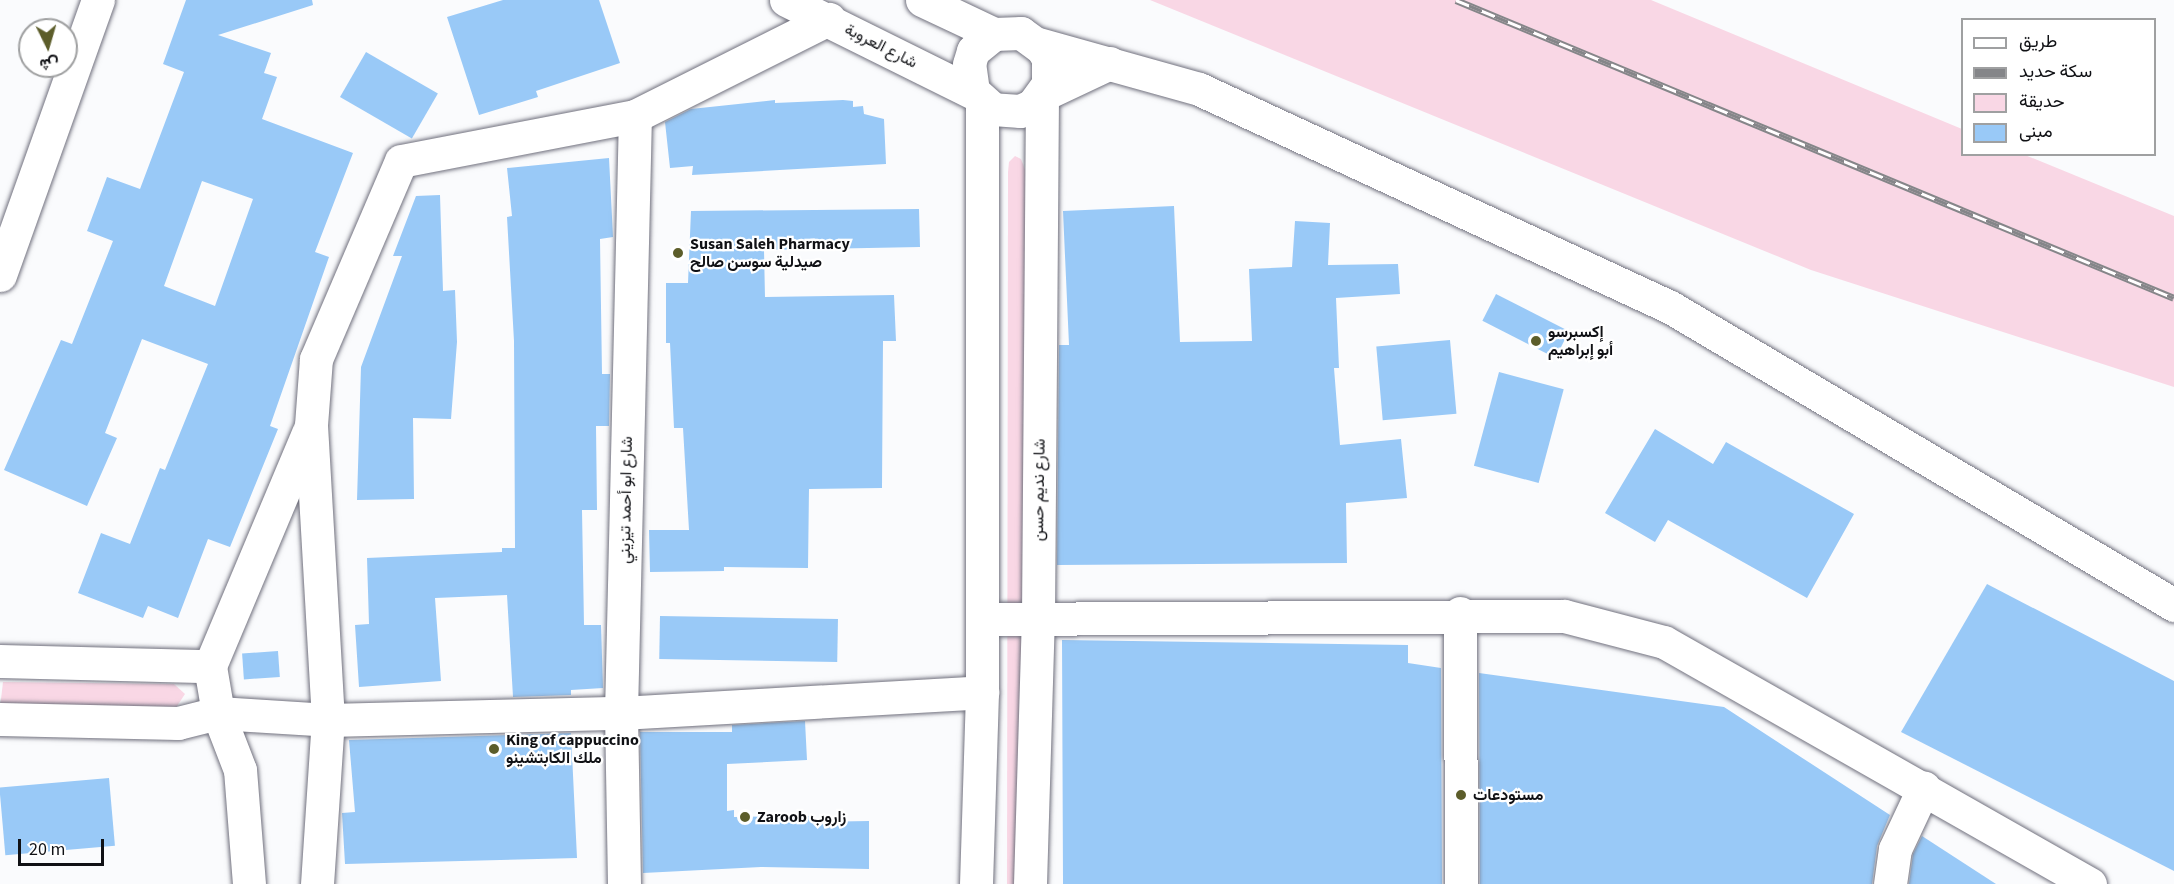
<!DOCTYPE html>
<html>
<head>
<meta charset="utf-8">
<style>
  body { margin:0 }
  #map { position:relative; width:2174px; height:884px; overflow:hidden; background:#fafbfd; font-family:"Source Sans 3",Vazirmatn,sans-serif }
  div>[style] { position:absolute }
  [style*='--x'] { left:calc(var(--x)*1px); top:calc(var(--y)*1px); width:calc(var(--w)*1px); rotate:calc(var(--a)*1deg) }
  .green>* { inset:0; background:#f9d7e5 }
  .building>* { inset:0; background:#99c9f7; transform-origin:0 0 }
  .roads { filter:drop-shadow(0 0 2px #71717e) drop-shadow(0 0 2px #71717e) }
  .minor>* { height:33px; margin:-16.5px; padding:0 16.5px; transform-origin:16.5px; border-radius:16.5px; background:#fff }
  .primary>* { height:33px; margin:-16.5px; padding:0 16.5px; transform-origin:16.5px; border-radius:16.5px; background:#fff }
  .rail>* { height:7px; margin-top:-3.5px; transform-origin:0; background:repeating-linear-gradient(90deg,#fff 0 14px,#858689 0 28px); box-sizing:border-box; border-block:2px solid #858689 }
  .dots>* { width:16px; height:16px; translate:-50% -50%; box-sizing:border-box; border:3px solid #fff; border-radius:50% }
  span { translate:-50% -50%; white-space:nowrap; text-align:center; line-height:1.15; -webkit-text-stroke:4.5px #fff; paint-order:stroke }
  .street-label { font-size:16px; color:#101115 }
  .poi-label { font-size:16px; color:#101115; font-weight:700 }
  .left { translate:0 -50%; text-align:left }
  .legend { position:absolute; left:1961px; top:18px; width:195px; height:138px; box-sizing:border-box; background:#fff; border:2px solid #9fa0a1; margin:0; padding:8px 10px; list-style:none; font-size:18px; color:#101115 }
  .legend li { display:flex; align-items:center; gap:12px; height:30px }
  .legend b { width:30px; border:2px solid #9fa0a1 }
  .north { position:absolute; left:18px; top:18px; width:60px; height:60px; box-sizing:border-box; background:#fff; border:2px solid #9fa0a1; border-radius:50%; rotate:175deg; font-size:16px; font-weight:700; line-height:24px; text-align:center; color:#101115 }
  .north::after { content:''; display:block; margin:auto; width:21px; height:27px; background:#5c5d2a; clip-path:polygon(50% 0,100% 100%,50% 72%,0 100%) }
  .scale { position:absolute; left:18px; top:839px; width:86px; height:27px; box-sizing:border-box; border:3px solid #101115; border-top:0; padding-left:8px; font-size:18px; line-height:21px; white-space:nowrap; color:#101115; -webkit-text-stroke:4px #fff; paint-order:stroke }
</style>
</head>
<body>
<div id="map">
  <div class="green">
    <i style="clip-path:polygon(1150px 0,1651px 0,1962px 129px,1962px 154px,2025px 155px,2174px 216px,2174px 387px,1811px 270px)"></i>
    <i style="clip-path:polygon(1015px 156px,1021px 159px,1026px 172px,1024px 884px,1007px 884px,1008px 172px,1009px 162px)"></i>
    <i style="clip-path:polygon(3px 682px,174px 684px,185px 694px,175px 709px,0 708px)"></i>
  </div>
  <div class="building">
    <i style="clip-path:polygon(evenodd,186px 0,312px 0,313px 5px,218px 35px,271px 53px,264px 73px,277px 77px,262px 119px,353px 153px,315px 252px,329px 257px,270px 426px,278px 429px,230px 547px,208px 539px,178px 618px,148px 606px,143px 618px,78px 593px,101px 533px,130px 544px,160px 468px,165px 470px,208px 364px,142px 339px,105px 433px,117px 438px,87px 506px,4px 470px,61px 340px,72px 344px,113px 241px,87px 231px,107px 177px,140px 189px,184px 72px,163px 64px,186px 0,202px 181px,253px 199px,215px 306px,164px 286px,202px 181px)"></i>
    <i style="clip-path:polygon(503px 0,599px 0,620px 63px,536px 91px,538px 97px,479px 115px,447px 17px)"></i>
    <i style="left:366px;top:52px;width:83px;height:52px;rotate:30deg"></i>
    <i style="clip-path:polygon(775px 100px,775px 103px,843px 100px,853px 101px,853px 107px,863px 106px,864px 114px,884px 119px,886px 164px,692px 175px,693px 166px,670px 168px,665px 122px,691px 109px)"></i>
    <i style="clip-path:polygon(609px 158px,613px 237px,600px 239px,602px 374px,610px 374px,609px 426px,596px 426px,597px 510px,582px 510px,584px 625px,601px 625px,603px 688px,571px 690px,571px 695px,513px 697px,507px 595px,435px 598px,441px 681px,359px 687px,355px 625px,369px 624px,367px 558px,502px 552px,502px 548px,515px 548px,514px 341px,507px 217px,512px 216px,507px 168px)"></i>
    <i style="clip-path:polygon(440px 195px,443px 291px,455px 290px,457px 342px,451px 419px,413px 418px,414px 499px,357px 500px,361px 367px,402px 256px,393px 256px,416px 196px)"></i>
    <i style="clip-path:polygon(1174px 206px,1180px 342px,1252px 341px,1249px 269px,1292px 267px,1295px 221px,1330px 223px,1328px 265px,1398px 264px,1400px 294px,1336px 298px,1339px 368px,1334px 368px,1340px 445px,1401px 439px,1407px 498px,1346px 503px,1347px 563px,1057px 565px,1059px 345px,1069px 345px,1063px 211px)"></i>
    <i style="clip-path:polygon(919px 209px,920px 247px,764px 250px,765px 297px,894px 295px,896px 341px,883px 341px,882px 488px,809px 489px,808px 568px,724px 567px,724px 571px,650px 572px,649px 530px,689px 530px,683px 428px,674px 428px,670px 343px,666px 343px,666px 283px,688px 283px,691px 211px)"></i>
    <i style="left:1496px;top:294px;width:82px;height:30px;rotate:27deg"></i>
    <i style="left:1450px;top:340px;width:74px;height:74px;rotate:85deg"></i>
    <i style="left:1499px;top:372px;width:67px;height:97px;rotate:15deg"></i>
    <i style="clip-path:polygon(1655px 429px,1713px 464px,1726px 442px,1854px 514px,1807px 598px,1668px 520px,1655px 542px,1605px 513px)"></i>
    <i style="clip-path:polygon(1987px 584px,2174px 681px,2174px 871px,1901px 732px)"></i>
    <i style="left:660px;top:616px;width:178px;height:43px;rotate:1deg"></i>
    <i style="clip-path:polygon(1062px 640px,1408px 645px,1408px 663px,1441px 668px,1442px 884px,1063px 884px)"></i>
    <i style="left:278px;top:651px;width:26px;height:36px;rotate:86deg"></i>
    <i style="clip-path:polygon(1479px 673px,1724px 707px,1890px 815px,1877px 846px,1872px 884px,1480px 884px)"></i>
    <i style="clip-path:polygon(805px 721px,807px 760px,727px 764px,727px 811px,734px 810px,734px 817px,812px 816px,812px 822px,869px 821px,869px 869px,761px 867px,643px 873px,640px 732px,732px 732px,732px 725px)"></i>
    <i style="clip-path:polygon(571px 733px,577px 858px,345px 864px,342px 813px,355px 812px,349px 740px)"></i>
    <i style="left:109px;top:778px;width:68px;height:110px;rotate:85deg"></i>
    <i style="clip-path:polygon(1922px 836px,1996px 884px,1909px 884px,1913px 854px)"></i>
  </div>
  <div class="roads">
    <div class="minor">
      <i style="--x:1038;--y:44;--w:167;--a:15.6"></i>
      <i style="--x:1199;--y:89;--w:519;--a:24.84"></i>
      <i style="--x:1670;--y:307;--w:586;--a:30.59"></i>
      <i style="--x:1042;--y:95;--w:75;--a:-25.2"></i>
      <i style="--x:0;--y:275;--w:292;--a:-70.4"></i>
      <i style="--x:1460;--y:613;--w:271;--a:89.8"></i>
      <i style="--x:982;--y:619;--w:582;--a:-0.3"></i>
      <i style="--x:1564;--y:616;--w:103;--a:14.6"></i>
      <i style="--x:1664;--y:642;--w:490;--a:29.6"></i>
      <i style="--x:0;--y:661;--w:210;--a:1.4"></i>
      <i style="--x:0;--y:719;--w:178;--a:1.3"></i>
      <i style="--x:178;--y:723;--w:41;--a:-14"></i>
      <i style="--x:218;--y:713;--w:110;--a:3.6"></i>
      <i style="--x:328;--y:720;--w:293;--a:-1.4"></i>
      <i style="--x:621;--y:713;--w:362;--a:-3.3"></i>
      <i style="--x:249;--y:884;--w:114;--a:-94.5"></i>
      <i style="--x:240;--y:770;--w:61;--a:-111.1"></i>
      <i style="--x:218;--y:713;--w:48;--a:-99.7"></i>
      <i style="--x:210;--y:666;--w:253;--a:-67.2"></i>
      <i style="--x:317;--y:884;--w:164;--a:-86.2"></i>
      <i style="--x:328;--y:720;--w:295;--a:-93.3"></i>
      <i style="--x:311;--y:425;--w:66;--a:-85.7"></i>
      <i style="--x:316;--y:359;--w:215;--a:-66.8"></i>
      <i style="--x:401;--y:161;--w:238;--a:-10.9"></i>
      <i style="--x:635;--y:116;--w:217;--a:-26.6"></i>
      <i style="--x:624;--y:884;--w:171;--a:-91"></i>
      <i style="--x:621;--y:713;--w:597;--a:-88.66"></i>
      <i style="--x:1890;--y:884;--w:35;--a:-82"></i>
      <i style="--x:1895;--y:849;--w:68;--a:-64.9"></i>
    </div>
    <div class="primary">
      <i style="--x:786;--y:0;--w:211;--a:26.4"></i>
      <i style="--x:922;--y:0;--w:80;--a:25.3"></i>
      <i style="--x:994;--y:34;--w:27;--a:-2"></i>
      <i style="--x:1021;--y:33;--w:26;--a:36"></i>
      <i style="--x:1042;--y:48;--w:13;--a:61"></i>
      <i style="--x:1048;--y:59;--w:25;--a:90"></i>
      <i style="--x:1048;--y:84;--w:26;--a:126"></i>
      <i style="--x:1033;--y:105;--w:14;--a:155"></i>
      <i style="--x:1020;--y:111;--w:27;--a:-176"></i>
      <i style="--x:993;--y:109;--w:27;--a:-138"></i>
      <i style="--x:973;--y:91;--w:27;--a:-98"></i>
      <i style="--x:969;--y:64;--w:14;--a:-73"></i>
      <i style="--x:973;--y:51;--w:27;--a:-39"></i>
      <i style="--x:976;--y:884;--w:192;--a:-88.2"></i>
      <i style="--x:982;--y:692;--w:590;--a:-90"></i>
      <i style="--x:1030;--y:884;--w:267;--a:-88.3"></i>
      <i style="--x:1038;--y:617;--w:522;--a:-89.56"></i>
    </div>
  </div>
  <div class="rail">
    <i style="--x:1456;--y:0;--w:777;--a:22.54"></i>
  </div>
  <div class="dots">
    <i style="left:678px;top:253px;background:#5c5d2a"></i>
    <i style="left:1536px;top:341px;background:#5c5d2a"></i>
    <i style="left:494px;top:749px;background:#5c5d2a"></i>
    <i style="left:1461px;top:795px;background:#5c5d2a"></i>
    <i style="left:745px;top:817px;background:#5c5d2a"></i>
  </div>
  <div class="street-label">
    <span style="left:881px;top:46px;rotate:27deg">شارع العروبة</span>
    <span style="left:1039px;top:490px;rotate:-89deg">شارع نديم حسن</span>
    <span style="left:626px;top:500px;rotate:-89deg">شارع ابو أحمد تيزيني</span>
  </div>
  <div class="poi-label">
    <span class="left" style="left:690px;top:253px">Susan Saleh Pharmacy<br>صيدلية سوسن صالح</span>
    <span class="left" style="left:1548px;top:341px">إكسبرسو<br>أبو إبراهيم</span>
    <span class="left" style="left:506px;top:749px">King of cappuccino<br>ملك الكابتشينو</span>
    <span class="left" style="left:1473px;top:795px">مستودعات</span>
    <span class="left" style="left:757px;top:817px">Zaroob زاروب</span>
  </div>
  <ul class="legend">
  <li><b style="height:8px;background:#fff"></b>طريق</li>
  <li><b style="height:8px;background:#858689"></b>سكة حديد</li>
  <li><b style="height:16px;background:#f9d7e5"></b>حديقة</li>
  <li><b style="height:16px;background:#99c9f7"></b>مبنى</li>
  </ul>
  <div class="north">ش</div>
  <div class="scale">20 m</div>
</div>
</body>
</html>
